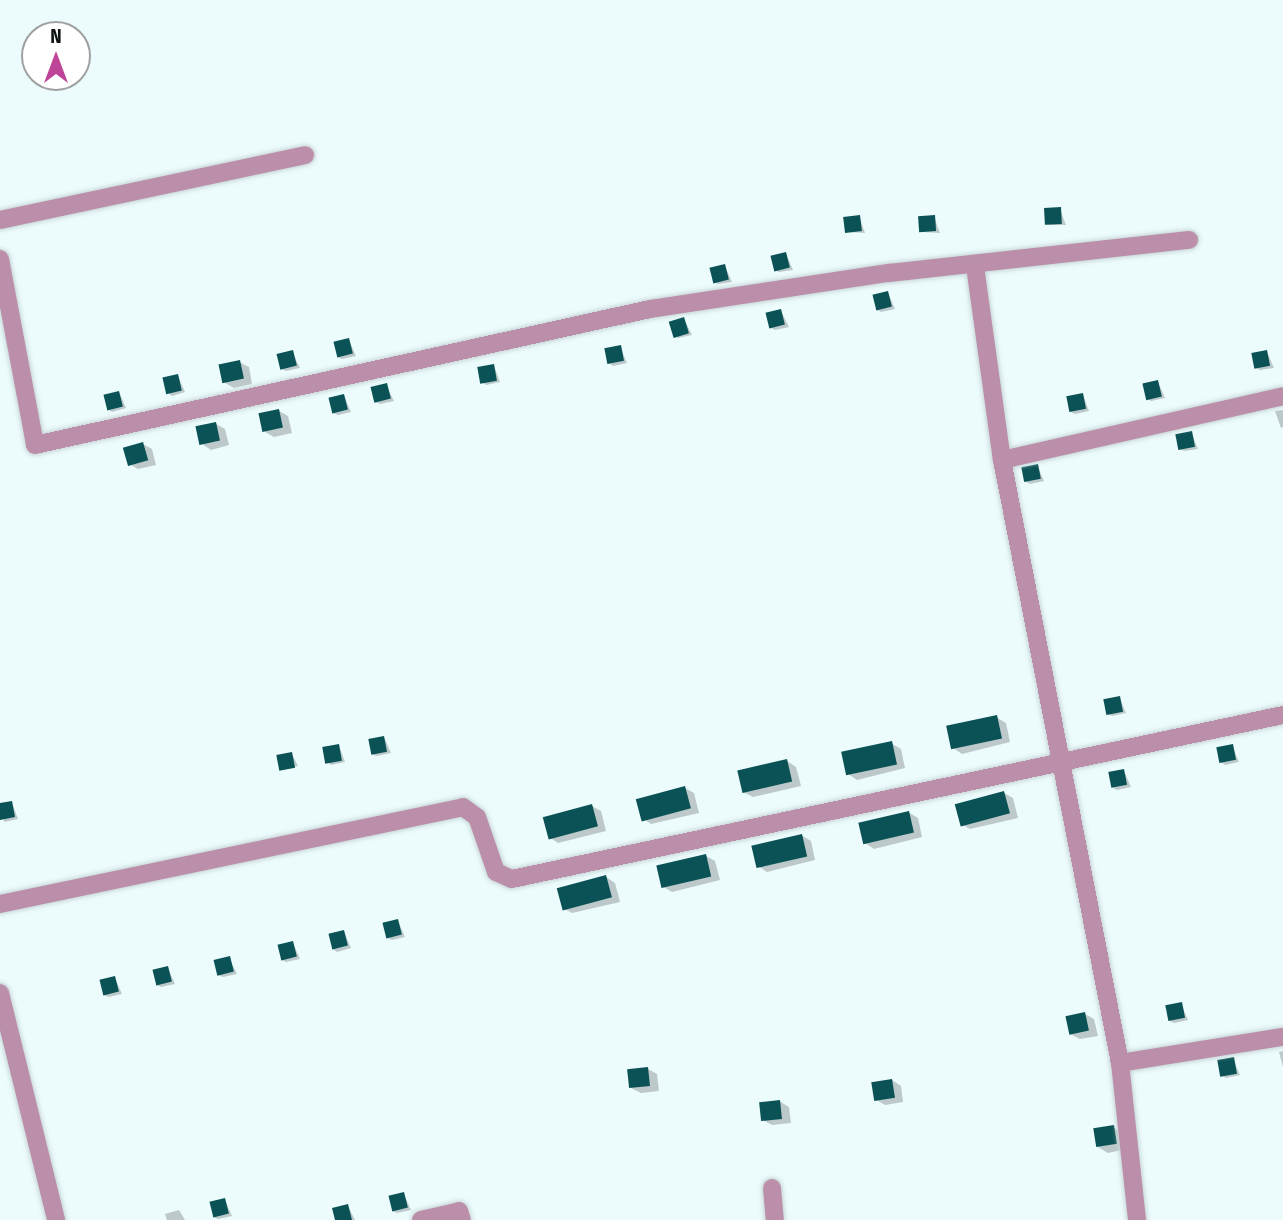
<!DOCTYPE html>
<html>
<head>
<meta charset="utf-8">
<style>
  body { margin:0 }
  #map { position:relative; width:1283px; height:1220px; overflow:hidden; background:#ecfbfc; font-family:"Fira Sans Condensed",sans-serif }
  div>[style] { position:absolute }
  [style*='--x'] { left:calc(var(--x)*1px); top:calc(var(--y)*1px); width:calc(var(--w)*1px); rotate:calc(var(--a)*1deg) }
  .shadow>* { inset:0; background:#0003 }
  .building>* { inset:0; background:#0b5256; transform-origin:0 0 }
  .roads { filter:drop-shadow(0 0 2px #c8d6d7) drop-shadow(0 0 2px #c8d6d7) }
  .minor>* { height:18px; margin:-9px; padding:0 9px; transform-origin:9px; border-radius:9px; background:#bb8fa9 }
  span { translate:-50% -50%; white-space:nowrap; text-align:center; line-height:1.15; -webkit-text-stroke:7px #fff; paint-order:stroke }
  .north { position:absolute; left:21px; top:21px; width:70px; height:70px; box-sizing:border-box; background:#fff; border:2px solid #9ea0a1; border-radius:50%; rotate:0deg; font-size:19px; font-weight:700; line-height:28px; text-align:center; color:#0d1213 }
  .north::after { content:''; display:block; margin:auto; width:24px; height:32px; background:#be4497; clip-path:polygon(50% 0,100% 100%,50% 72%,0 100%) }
</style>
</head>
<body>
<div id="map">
  <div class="shadow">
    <i style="clip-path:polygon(1060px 209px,1066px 225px,1047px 225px)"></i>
    <i style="clip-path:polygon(859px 216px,865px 233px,847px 232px)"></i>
    <i style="clip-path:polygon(934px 217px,940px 233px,921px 232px)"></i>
    <i style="clip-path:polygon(786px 254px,793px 270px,779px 272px,775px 270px)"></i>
    <i style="clip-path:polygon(725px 266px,732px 282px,718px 284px,714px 282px)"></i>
    <i style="clip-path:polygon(888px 293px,895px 309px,881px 312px,877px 309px)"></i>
    <i style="clip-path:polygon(781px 311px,789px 327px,775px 330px,771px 328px)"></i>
    <i style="clip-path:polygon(684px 319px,692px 335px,678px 338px,674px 336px)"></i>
    <i style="clip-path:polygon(349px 340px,356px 356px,342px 359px,338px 357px)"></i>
    <i style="clip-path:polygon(620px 347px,627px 363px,613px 366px,609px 363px)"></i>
    <i style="clip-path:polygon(292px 352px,300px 368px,286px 371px,282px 369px)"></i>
    <i style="clip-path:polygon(1267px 352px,1274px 368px,1260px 370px,1256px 368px)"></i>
    <i style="clip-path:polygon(239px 362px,249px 367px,252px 384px,234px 388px,225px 383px)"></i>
    <i style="clip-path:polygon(494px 366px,500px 382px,486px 385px,482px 382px)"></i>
    <i style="clip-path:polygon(178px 376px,185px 392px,172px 396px,168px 393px)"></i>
    <i style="clip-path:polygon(1158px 382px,1165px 398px,1151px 401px,1147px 399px)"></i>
    <i style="clip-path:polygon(386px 385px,394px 401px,380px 404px,376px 402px)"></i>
    <i style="clip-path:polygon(119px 392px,126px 408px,112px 412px,108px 409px)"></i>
    <i style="clip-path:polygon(1083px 395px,1089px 411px,1075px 414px,1071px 412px)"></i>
    <i style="clip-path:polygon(344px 396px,351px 412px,338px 415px,333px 413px)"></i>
    <i style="clip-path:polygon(1283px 410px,1283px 427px,1281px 428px,1275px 411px)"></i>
    <i style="clip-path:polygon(279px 411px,288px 416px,292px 433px,274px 437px,265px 432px)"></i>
    <i style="clip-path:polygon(216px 424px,225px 429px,229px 445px,211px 450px,202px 444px)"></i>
    <i style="clip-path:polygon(1191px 432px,1198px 449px,1184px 451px,1180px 449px)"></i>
    <i style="clip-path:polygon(143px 444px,152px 449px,156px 465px,138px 469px,129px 464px)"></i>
    <i style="clip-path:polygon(1037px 465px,1044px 481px,1030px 484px,1026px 482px)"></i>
    <i style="clip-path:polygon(1119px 697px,1126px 713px,1112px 716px,1108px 714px)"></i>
    <i style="clip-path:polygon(996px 717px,1006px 723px,1010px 742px,962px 754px,953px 748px)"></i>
    <i style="clip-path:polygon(384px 737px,391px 753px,376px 756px,372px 754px)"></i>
    <i style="clip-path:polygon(891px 743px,901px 749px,905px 768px,857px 780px,848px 774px)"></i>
    <i style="clip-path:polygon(339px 746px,345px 762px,331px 765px,327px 762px)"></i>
    <i style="clip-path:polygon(1232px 746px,1239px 762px,1225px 765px,1221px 762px)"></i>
    <i style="clip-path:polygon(292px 754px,298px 766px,280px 770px)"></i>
    <i style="clip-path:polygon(787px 761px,796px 767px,801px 786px,753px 797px,743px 792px)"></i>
    <i style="clip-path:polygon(1124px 771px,1131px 787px,1117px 790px,1113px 788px)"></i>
    <i style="clip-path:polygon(685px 788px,694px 793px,699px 813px,651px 824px,642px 818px)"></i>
    <i style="clip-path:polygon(1004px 793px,1013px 798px,1018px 818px,970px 829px,961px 824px)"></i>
    <i style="clip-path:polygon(12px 803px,18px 819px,4px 822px,0 805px)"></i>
    <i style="clip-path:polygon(592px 806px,601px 811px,606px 831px,558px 843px,549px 837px)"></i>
    <i style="clip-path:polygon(908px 812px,918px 818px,922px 837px,874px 849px,865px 843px)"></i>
    <i style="clip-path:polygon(801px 835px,811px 841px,815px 860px,767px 872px,758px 866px)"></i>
    <i style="clip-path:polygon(706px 856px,715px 861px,720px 880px,672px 892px,662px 886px)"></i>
    <i style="clip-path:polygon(606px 877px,615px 883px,620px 902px,572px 913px,563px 908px)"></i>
    <i style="clip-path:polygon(398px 921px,405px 937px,392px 940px,388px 938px)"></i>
    <i style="clip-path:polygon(344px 932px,351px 948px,337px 952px,333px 949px)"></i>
    <i style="clip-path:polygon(293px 943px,300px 959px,286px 962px,282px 960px)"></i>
    <i style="clip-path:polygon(229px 958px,237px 974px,223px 977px,219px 975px)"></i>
    <i style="clip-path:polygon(168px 968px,175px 984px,161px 987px,157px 985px)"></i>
    <i style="clip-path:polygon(115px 978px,122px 994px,108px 997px,104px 995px)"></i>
    <i style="clip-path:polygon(1181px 1004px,1188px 1020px,1174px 1023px,1170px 1021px)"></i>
    <i style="clip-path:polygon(1085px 1014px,1094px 1019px,1098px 1036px,1080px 1039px,1070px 1034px)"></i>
    <i style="clip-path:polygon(1283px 1051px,1283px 1067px,1279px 1052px)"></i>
    <i style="clip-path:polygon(1233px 1059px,1240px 1075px,1226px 1078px,1222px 1076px)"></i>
    <i style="clip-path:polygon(648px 1069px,657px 1074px,659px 1091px,641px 1093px,631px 1088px)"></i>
    <i style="clip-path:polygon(892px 1080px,901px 1086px,903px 1102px,885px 1105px,875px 1099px)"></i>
    <i style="clip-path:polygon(779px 1101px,789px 1107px,791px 1123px,772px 1125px,763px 1120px)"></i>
    <i style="clip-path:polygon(1113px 1127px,1122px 1133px,1126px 1149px,1108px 1153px,1098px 1147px)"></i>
    <i style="clip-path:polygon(404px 1194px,411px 1210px,397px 1213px,393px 1211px)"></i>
    <i style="clip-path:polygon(225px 1200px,232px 1216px,218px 1219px,214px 1217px)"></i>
    <i style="clip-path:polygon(348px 1206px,355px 1220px,337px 1220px)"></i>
    <i style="clip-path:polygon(179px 1210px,185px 1220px,167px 1220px,165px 1214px)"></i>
  </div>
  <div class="building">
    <i style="left:1061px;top:207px;width:17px;height:17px;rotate:87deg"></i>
    <i style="left:860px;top:215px;width:16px;height:17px;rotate:83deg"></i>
    <i style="left:935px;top:215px;width:16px;height:17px;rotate:86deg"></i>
    <i style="left:786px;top:252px;width:16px;height:16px;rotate:76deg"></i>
    <i style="left:725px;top:264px;width:16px;height:16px;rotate:76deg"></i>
    <i style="left:888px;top:291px;width:16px;height:16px;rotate:76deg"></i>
    <i style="left:781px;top:309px;width:16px;height:16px;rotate:76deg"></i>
    <i style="left:684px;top:317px;width:17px;height:16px;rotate:73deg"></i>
    <i style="left:349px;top:338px;width:16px;height:16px;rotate:76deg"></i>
    <i style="left:621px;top:345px;width:16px;height:17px;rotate:79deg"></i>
    <i style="left:293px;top:350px;width:16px;height:17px;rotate:76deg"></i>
    <i style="left:1267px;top:350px;width:16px;height:16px;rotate:79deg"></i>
    <i style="left:240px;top:360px;width:19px;height:22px;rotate:78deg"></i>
    <i style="left:494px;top:364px;width:17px;height:17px;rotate:80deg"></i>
    <i style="left:178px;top:374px;width:17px;height:16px;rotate:77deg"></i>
    <i style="left:1158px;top:380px;width:17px;height:16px;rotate:77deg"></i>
    <i style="left:387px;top:383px;width:16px;height:17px;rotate:76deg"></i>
    <i style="left:119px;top:391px;width:16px;height:16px;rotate:76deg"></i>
    <i style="left:1083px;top:393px;width:16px;height:17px;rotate:79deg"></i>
    <i style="left:344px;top:394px;width:16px;height:16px;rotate:76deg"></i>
    <i style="left:279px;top:409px;width:19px;height:21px;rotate:78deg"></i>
    <i style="left:216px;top:422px;width:19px;height:21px;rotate:78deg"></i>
    <i style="left:1192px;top:431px;width:16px;height:17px;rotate:79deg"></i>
    <i style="left:143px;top:442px;width:19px;height:21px;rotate:74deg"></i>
    <i style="left:1038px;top:464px;width:15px;height:17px;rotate:79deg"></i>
    <i style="left:1120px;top:696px;width:16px;height:17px;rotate:79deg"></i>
    <i style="left:997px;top:715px;width:24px;height:52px;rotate:78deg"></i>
    <i style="left:384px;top:736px;width:16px;height:16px;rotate:79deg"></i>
    <i style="left:892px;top:741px;width:24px;height:52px;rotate:78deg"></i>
    <i style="left:339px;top:744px;width:17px;height:17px;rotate:80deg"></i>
    <i style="left:1233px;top:744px;width:16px;height:17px;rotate:79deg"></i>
    <i style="left:292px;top:752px;width:16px;height:16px;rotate:79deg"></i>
    <i style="left:787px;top:759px;width:23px;height:51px;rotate:77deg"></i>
    <i style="left:1124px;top:769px;width:16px;height:16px;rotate:79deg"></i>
    <i style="left:685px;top:786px;width:23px;height:51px;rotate:75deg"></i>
    <i style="left:1004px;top:791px;width:23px;height:51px;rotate:75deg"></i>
    <i style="clip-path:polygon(12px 801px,15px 817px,0 820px,0 803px)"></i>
    <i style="left:592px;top:804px;width:23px;height:51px;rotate:75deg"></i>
    <i style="left:909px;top:811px;width:22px;height:52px;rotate:77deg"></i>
    <i style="left:802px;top:834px;width:23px;height:52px;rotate:77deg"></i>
    <i style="left:706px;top:854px;width:23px;height:51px;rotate:77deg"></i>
    <i style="left:606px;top:875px;width:23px;height:51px;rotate:75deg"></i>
    <i style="left:398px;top:919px;width:16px;height:16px;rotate:76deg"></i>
    <i style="left:344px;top:930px;width:16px;height:16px;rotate:76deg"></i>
    <i style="left:293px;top:941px;width:16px;height:16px;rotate:76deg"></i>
    <i style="left:230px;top:956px;width:16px;height:17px;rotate:76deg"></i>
    <i style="left:168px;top:966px;width:16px;height:16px;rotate:76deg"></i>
    <i style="left:115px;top:976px;width:16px;height:16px;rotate:76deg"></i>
    <i style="left:1182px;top:1002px;width:16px;height:17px;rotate:79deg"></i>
    <i style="left:1085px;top:1012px;width:19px;height:20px;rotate:78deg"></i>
    <i style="left:1234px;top:1057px;width:17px;height:17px;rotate:80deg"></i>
    <i style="left:648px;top:1067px;width:19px;height:21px;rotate:84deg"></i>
    <i style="left:892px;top:1079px;width:19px;height:21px;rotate:81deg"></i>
    <i style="left:780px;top:1100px;width:19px;height:21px;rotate:84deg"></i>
    <i style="left:1114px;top:1125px;width:19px;height:21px;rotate:81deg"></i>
    <i style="left:404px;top:1192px;width:16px;height:16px;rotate:76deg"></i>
    <i style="left:225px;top:1198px;width:16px;height:16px;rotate:76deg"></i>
    <i style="clip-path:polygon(348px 1204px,352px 1220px,335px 1220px,332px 1208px)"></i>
  </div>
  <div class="roads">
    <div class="minor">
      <i style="--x:0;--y:220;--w:312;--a:-12"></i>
      <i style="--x:0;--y:259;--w:189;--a:79.3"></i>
      <i style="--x:35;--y:445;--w:630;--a:-12.47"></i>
      <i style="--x:650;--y:309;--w:242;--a:-8.6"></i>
      <i style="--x:889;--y:273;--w:302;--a:-6.3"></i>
      <i style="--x:975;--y:266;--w:196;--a:82.1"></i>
      <i style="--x:1002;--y:460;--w:614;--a:78.93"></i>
      <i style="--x:1120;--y:1063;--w:158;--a:83.8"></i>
      <i style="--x:1002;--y:460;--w:288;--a:-12.8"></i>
      <i style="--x:0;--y:904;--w:473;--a:-11.8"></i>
      <i style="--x:463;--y:807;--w:17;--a:36"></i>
      <i style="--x:477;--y:817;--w:58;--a:70.9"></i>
      <i style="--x:496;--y:872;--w:17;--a:24"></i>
      <i style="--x:512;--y:879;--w:788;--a:-12.01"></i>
      <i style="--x:0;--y:993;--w:234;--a:76.1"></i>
      <i style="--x:1120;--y:1063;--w:165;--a:-9.1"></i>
      <i style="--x:772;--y:1188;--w:32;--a:85"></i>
      <i style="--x:421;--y:1220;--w:39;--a:-13"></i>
      <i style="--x:459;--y:1211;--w:9;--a:72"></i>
    </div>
  </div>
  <div class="north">N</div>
</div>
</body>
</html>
